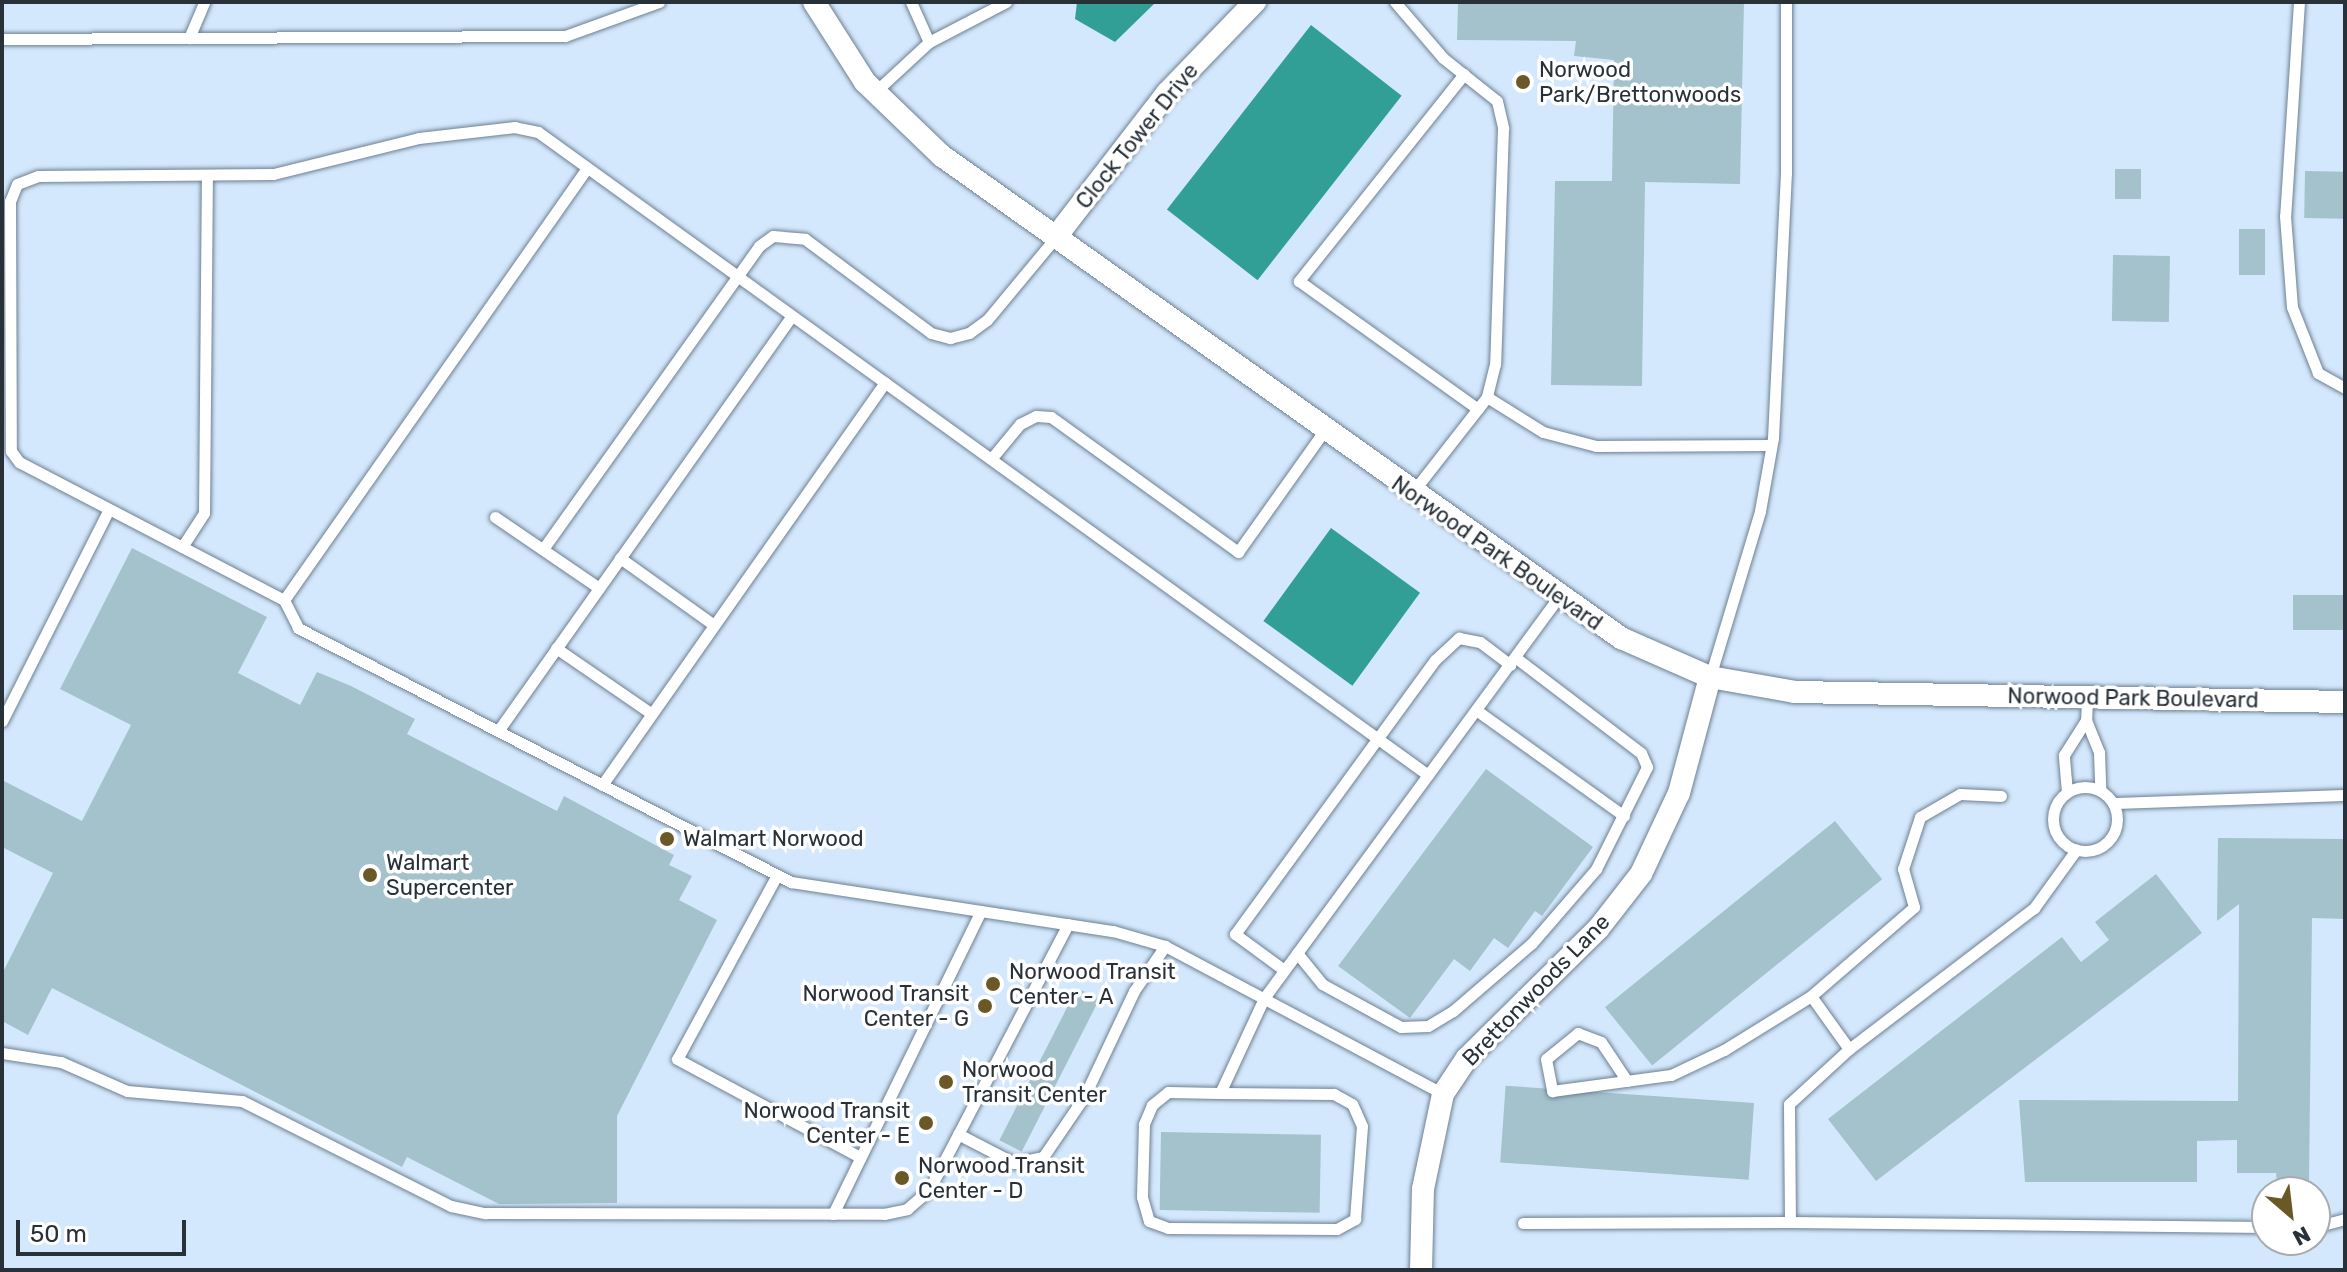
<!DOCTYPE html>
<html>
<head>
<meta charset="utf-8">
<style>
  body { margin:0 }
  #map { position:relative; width:2347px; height:1272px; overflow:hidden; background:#d4e8fd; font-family:Rubik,sans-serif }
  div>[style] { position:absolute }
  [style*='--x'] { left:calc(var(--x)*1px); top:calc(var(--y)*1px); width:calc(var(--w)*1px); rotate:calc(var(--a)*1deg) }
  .water>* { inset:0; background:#319f95; transform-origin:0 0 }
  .building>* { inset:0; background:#a3c2cb; transform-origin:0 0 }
  .roads { filter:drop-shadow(0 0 2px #6e8093) drop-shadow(0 0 2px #6e8093) }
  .service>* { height:11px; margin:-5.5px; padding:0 5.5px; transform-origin:5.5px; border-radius:5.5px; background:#fff }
  .service>.ring { margin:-5.5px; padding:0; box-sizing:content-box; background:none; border:11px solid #fff; border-radius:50% }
  .minor>* { height:22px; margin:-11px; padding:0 11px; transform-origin:11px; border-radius:11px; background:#fff }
  .dots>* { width:22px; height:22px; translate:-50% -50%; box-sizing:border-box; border:4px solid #fff; border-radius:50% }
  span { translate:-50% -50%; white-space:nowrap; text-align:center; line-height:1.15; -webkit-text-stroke:7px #fff; paint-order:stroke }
  .poi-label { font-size:22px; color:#283038 }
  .left { translate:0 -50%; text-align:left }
  .right { translate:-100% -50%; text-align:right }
  .street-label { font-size:22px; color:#283038 }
  .frame { position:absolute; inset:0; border:4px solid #283038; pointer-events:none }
  .north { position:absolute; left:2251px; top:1176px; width:80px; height:80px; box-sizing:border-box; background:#fff; border:2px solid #a9acaf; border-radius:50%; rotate:152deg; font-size:22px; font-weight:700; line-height:32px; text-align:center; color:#283038 }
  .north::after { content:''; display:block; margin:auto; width:28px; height:36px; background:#6a5927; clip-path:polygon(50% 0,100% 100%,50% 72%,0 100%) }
  .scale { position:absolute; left:16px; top:1220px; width:170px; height:36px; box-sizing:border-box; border:4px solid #283038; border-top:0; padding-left:10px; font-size:24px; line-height:28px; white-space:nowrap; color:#283038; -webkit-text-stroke:6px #fff; paint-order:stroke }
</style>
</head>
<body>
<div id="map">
  <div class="water">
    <i style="clip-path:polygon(1077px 2px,1156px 2px,1115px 42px,1075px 19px)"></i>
    <i style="left:1311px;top:25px;width:115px;height:234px;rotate:38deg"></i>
    <i style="left:1331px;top:528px;width:110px;height:115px;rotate:36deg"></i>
  </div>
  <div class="building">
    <i style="clip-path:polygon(1458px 2px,1744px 2px,1740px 184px,1645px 182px,1642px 386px,1551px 385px,1555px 181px,1612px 181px,1614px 60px,1574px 56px,1576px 41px,1457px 40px)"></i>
    <i style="left:2115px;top:169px;width:26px;height:30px"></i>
    <i style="left:2305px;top:171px;width:40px;height:47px;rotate:1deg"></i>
    <i style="left:2239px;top:229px;width:26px;height:46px"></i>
    <i style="left:2113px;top:255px;width:57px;height:66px;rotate:1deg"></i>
    <i style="clip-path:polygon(132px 548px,267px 617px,238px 673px,300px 705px,317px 672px,351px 686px,415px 719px,407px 734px,557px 811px,564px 796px,674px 855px,669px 865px,692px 876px,679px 900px,717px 920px,617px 1116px,617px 1203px,499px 1204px,407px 1157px,402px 1167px,52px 988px,28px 1035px,2px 1021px,2px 974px,53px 873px,2px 847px,2px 780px,82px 821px,131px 725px,60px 689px)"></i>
    <i style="left:2293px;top:595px;width:52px;height:35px"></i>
    <i style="clip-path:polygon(1486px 769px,1593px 847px,1542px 916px,1535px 911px,1508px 948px,1494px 938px,1470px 971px,1454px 959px,1410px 1018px,1338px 966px)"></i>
    <i style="left:1835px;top:821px;width:75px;height:296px;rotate:51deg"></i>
    <i style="clip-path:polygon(2218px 838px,2345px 839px,2345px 919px,2312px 918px,2309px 1184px,2277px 1183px,2276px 1173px,2237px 1173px,2237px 1140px,2197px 1141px,2197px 1182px,2025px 1182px,2019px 1100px,2238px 1101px,2239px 904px,2217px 921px)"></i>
    <i style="clip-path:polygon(2156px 874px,2202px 933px,1876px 1181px,1828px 1119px,2062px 937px,2081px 962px,2109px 940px,2095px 922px)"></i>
    <i style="left:1077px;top:988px;width:25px;height:171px;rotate:27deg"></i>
    <i style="left:1754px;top:1103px;width:77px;height:249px;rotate:94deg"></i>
    <i style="left:1161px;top:1132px;width:160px;height:78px;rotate:1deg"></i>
  </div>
  <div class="roads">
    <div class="service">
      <i style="--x:911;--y:2;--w:44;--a:65.8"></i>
      <i style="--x:929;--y:42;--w:87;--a:-27.5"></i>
      <i style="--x:1395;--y:2;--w:74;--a:49.4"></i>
      <i style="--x:1443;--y:58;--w:69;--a:38.5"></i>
      <i style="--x:1497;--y:101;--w:28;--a:77"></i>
      <i style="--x:1503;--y:128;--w:236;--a:91.9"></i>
      <i style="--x:1495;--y:364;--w:34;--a:104"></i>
      <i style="--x:1487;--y:397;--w:122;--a:128"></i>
      <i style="--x:2299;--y:2;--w:214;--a:93.7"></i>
      <i style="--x:2285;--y:216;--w:91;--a:85.6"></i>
      <i style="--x:2292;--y:307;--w:71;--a:68.5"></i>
      <i style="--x:2318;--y:373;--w:31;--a:29"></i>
      <i style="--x:189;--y:38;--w:39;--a:-67"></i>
      <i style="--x:2;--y:39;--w:563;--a:-0.31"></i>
      <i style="--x:565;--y:36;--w:100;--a:-19.9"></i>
      <i style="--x:1464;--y:74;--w:265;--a:128.6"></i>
      <i style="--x:1299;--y:281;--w:220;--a:35.6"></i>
      <i style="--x:875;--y:92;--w:74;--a:-42.8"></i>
      <i style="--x:1487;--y:397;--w:66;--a:32"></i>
      <i style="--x:1543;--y:432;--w:55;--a:14.8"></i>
      <i style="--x:1596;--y:446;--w:175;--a:-0.3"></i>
      <i style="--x:991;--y:459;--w:45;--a:-50.4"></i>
      <i style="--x:1020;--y:424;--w:18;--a:-27"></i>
      <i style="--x:1036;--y:416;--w:15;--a:4"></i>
      <i style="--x:1051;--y:417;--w:231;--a:35.8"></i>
      <i style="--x:1238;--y:552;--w:148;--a:-54.6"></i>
      <i style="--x:495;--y:517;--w:126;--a:34.3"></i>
      <i style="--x:182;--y:547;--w:40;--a:-57.1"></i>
      <i style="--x:204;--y:513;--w:336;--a:-89.5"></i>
      <i style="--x:543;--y:549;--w:372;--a:-54.5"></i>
      <i style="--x:759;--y:246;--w:17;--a:-36"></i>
      <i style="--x:773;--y:236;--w:32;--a:5"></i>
      <i style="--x:805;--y:239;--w:157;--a:36.7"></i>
      <i style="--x:931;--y:333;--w:20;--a:15"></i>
      <i style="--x:950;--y:338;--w:20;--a:-15"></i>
      <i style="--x:969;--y:333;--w:22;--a:-36"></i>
      <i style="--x:987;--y:320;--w:107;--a:-50.3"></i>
      <i style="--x:620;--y:558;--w:115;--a:35.5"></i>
      <i style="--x:284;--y:600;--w:528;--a:-54.95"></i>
      <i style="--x:556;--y:648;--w:116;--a:34.5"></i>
      <i style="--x:1710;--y:677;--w:173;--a:-73.2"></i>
      <i style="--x:1760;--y:511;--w:74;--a:-79.9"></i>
      <i style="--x:1773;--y:438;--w:265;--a:-87.2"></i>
      <i style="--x:1786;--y:173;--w:171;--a:-90"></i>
      <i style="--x:2087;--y:697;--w:23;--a:92"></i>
      <i style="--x:2086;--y:720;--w:35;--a:68"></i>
      <i style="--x:2099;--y:752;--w:38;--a:88"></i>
      <i style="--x:1476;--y:710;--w:182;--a:35.6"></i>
      <i style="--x:2;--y:721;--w:237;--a:-63.2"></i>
      <i style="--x:498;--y:731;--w:507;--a:-54.71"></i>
      <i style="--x:1428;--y:775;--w:1098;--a:-144.15"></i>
      <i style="--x:538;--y:132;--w:24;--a:-168"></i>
      <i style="--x:515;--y:127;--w:97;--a:173.5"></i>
      <i style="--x:419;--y:138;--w:150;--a:166.1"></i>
      <i style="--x:273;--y:174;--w:235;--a:179.5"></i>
      <i style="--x:38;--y:176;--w:22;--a:159"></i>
      <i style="--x:17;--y:184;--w:18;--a:112"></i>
      <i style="--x:10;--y:201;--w:250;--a:89.8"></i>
      <i style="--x:11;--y:451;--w:14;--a:54"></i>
      <i style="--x:19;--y:462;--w:299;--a:27.5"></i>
      <i style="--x:284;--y:600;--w:31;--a:63"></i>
      <i style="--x:298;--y:628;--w:555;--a:27.26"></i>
      <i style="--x:791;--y:882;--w:326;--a:8.7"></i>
      <i style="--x:1113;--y:931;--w:54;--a:16.1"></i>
      <i style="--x:1165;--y:946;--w:315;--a:28"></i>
      <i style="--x:602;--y:785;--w:492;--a:-54.9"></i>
      <i class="ring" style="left:2053px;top:787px;width:53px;height:53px"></i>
      <i style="--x:2067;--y:792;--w:37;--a:-95"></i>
      <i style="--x:2064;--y:755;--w:41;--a:-57.8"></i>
      <i style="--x:2114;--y:803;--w:231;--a:-2"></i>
      <i style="--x:777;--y:875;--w:209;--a:118.5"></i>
      <i style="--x:677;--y:1059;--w:208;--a:28.2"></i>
      <i style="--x:1297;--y:953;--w:40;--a:51"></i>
      <i style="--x:1322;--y:984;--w:90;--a:28.6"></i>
      <i style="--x:1401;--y:1027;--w:27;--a:-2"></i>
      <i style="--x:1428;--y:1026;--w:29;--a:-31"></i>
      <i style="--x:1453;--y:1011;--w:104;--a:-40.7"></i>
      <i style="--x:1532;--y:943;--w:98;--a:-49.1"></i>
      <i style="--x:1596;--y:869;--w:114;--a:-63.4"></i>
      <i style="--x:1647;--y:767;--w:15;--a:-113"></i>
      <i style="--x:1641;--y:753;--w:158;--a:-142.7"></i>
      <i style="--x:1284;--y:970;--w:61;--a:-143.7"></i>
      <i style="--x:1235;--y:934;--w:339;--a:-53.9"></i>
      <i style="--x:1435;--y:660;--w:33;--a:-43"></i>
      <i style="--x:1459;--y:638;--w:21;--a:11"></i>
      <i style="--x:1480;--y:642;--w:38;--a:37"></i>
      <i style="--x:1849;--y:1049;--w:65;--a:-125.6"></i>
      <i style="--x:1811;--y:996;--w:136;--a:-40.8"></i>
      <i style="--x:1914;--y:907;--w:40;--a:-106"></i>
      <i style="--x:1903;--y:869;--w:55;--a:-71.9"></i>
      <i style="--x:1920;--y:817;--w:46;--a:-29.9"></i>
      <i style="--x:1960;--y:794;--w:41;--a:2.8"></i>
      <i style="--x:2;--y:1053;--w:60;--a:8.7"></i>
      <i style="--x:61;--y:1062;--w:72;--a:23.7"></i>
      <i style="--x:127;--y:1091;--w:115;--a:5"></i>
      <i style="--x:242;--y:1101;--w:234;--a:26.7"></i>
      <i style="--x:451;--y:1206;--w:35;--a:12"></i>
      <i style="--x:485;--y:1213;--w:399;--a:0.1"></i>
      <i style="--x:884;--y:1214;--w:24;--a:-12"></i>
      <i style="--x:907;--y:1209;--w:29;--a:-41"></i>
      <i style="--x:929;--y:1190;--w:300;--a:-62.4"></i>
      <i style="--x:1627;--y:1081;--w:47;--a:-123.7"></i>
      <i style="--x:1601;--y:1042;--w:25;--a:-159"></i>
      <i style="--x:1578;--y:1033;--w:41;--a:140.9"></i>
      <i style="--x:1546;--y:1059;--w:33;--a:79"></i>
      <i style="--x:1552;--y:1091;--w:120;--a:-7.7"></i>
      <i style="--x:1671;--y:1075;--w:59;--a:-25.3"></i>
      <i style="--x:1724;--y:1050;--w:102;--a:-31.8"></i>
      <i style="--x:1220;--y:1093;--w:52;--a:-178.9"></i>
      <i style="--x:1168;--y:1092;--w:21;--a:141"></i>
      <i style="--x:1152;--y:1105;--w:21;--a:113"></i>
      <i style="--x:1144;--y:1124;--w:73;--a:91.6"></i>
      <i style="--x:1142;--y:1197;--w:25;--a:74"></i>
      <i style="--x:1149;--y:1221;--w:20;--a:20"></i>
      <i style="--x:1168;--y:1228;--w:169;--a:0.3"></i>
      <i style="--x:1337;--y:1229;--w:21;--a:-29"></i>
      <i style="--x:1355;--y:1219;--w:93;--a:-85.7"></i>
      <i style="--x:1362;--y:1126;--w:24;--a:-114"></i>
      <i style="--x:1352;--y:1104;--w:21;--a:-151"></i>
      <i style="--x:1334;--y:1094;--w:114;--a:-179.5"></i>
      <i style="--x:1220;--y:1093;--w:105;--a:-65.1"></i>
      <i style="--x:1264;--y:998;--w:498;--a:-53.7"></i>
      <i style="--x:958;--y:1134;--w:63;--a:27.4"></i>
      <i style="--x:1014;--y:1163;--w:30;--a:-12"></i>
      <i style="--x:1043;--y:1157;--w:73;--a:-55.7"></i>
      <i style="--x:1084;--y:1097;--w:117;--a:-64.7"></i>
      <i style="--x:1134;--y:991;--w:55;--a:-55.4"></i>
      <i style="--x:833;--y:1214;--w:337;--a:-64"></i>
      <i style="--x:1790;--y:1222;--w:477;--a:0.6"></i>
      <i style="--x:1523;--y:1223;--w:267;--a:-0.2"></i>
      <i style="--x:1790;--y:1222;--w:118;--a:-90.5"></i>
      <i style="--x:1789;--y:1104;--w:81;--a:-42.5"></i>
      <i style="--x:1849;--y:1049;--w:233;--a:-37.3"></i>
      <i style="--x:2034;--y:908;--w:72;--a:-54.1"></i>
      <i style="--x:2315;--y:1227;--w:31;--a:-15"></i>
    </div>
    <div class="minor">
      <i style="--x:814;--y:2;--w:95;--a:57.5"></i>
      <i style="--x:865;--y:82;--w:107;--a:43.9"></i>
      <i style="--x:942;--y:156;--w:833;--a:35.37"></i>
      <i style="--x:1621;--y:638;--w:97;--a:23.7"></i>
      <i style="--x:1710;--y:677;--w:86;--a:10"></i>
      <i style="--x:1795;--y:692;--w:550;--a:1.04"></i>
      <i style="--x:1055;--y:238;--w:183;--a:-52.3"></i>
      <i style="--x:1167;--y:93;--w:127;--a:-46"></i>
      <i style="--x:1421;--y:1270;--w:81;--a:-88.6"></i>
      <i style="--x:1423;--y:1189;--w:97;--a:-78.1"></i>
      <i style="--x:1443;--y:1094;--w:43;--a:-56.3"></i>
      <i style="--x:1467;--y:1058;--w:184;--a:-44.6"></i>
      <i style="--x:1598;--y:929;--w:70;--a:-52"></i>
      <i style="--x:1641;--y:874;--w:89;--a:-64.9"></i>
      <i style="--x:1679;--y:793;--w:120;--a:-75"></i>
    </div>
  </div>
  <div class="dots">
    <i style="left:1523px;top:82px;background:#6a5927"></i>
    <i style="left:667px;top:839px;background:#6a5927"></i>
    <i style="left:370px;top:875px;background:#6a5927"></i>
    <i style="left:993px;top:984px;background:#6a5927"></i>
    <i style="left:985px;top:1006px;background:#6a5927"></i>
    <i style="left:946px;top:1082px;background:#6a5927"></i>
    <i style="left:926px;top:1123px;background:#6a5927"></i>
    <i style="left:902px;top:1178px;background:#6a5927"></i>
  </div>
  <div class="poi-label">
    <span class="left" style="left:1539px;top:82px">Norwood<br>Park/Brettonwoods</span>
    <span class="left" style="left:683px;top:839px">Walmart Norwood</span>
    <span class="left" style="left:386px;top:875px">Walmart<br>Supercenter</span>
    <span class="left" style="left:1009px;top:984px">Norwood Transit<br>Center - A</span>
    <span class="right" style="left:969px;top:1006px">Norwood Transit<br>Center - G</span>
    <span class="left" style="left:962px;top:1082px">Norwood<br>Transit Center</span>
    <span class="right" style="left:910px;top:1123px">Norwood Transit<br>Center - E</span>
    <span class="left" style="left:918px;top:1178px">Norwood Transit<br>Center - D</span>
  </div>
  <div class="street-label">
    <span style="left:1137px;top:136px;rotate:-51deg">Clock Tower Drive</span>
    <span style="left:1497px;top:553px;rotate:35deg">Norwood Park Boulevard</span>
    <span style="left:2133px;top:698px;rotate:1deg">Norwood Park Boulevard</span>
    <span style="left:1536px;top:990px;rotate:-46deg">Brettonwoods Lane</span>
  </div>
  <div class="frame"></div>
  <div class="north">N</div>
  <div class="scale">50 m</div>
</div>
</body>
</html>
